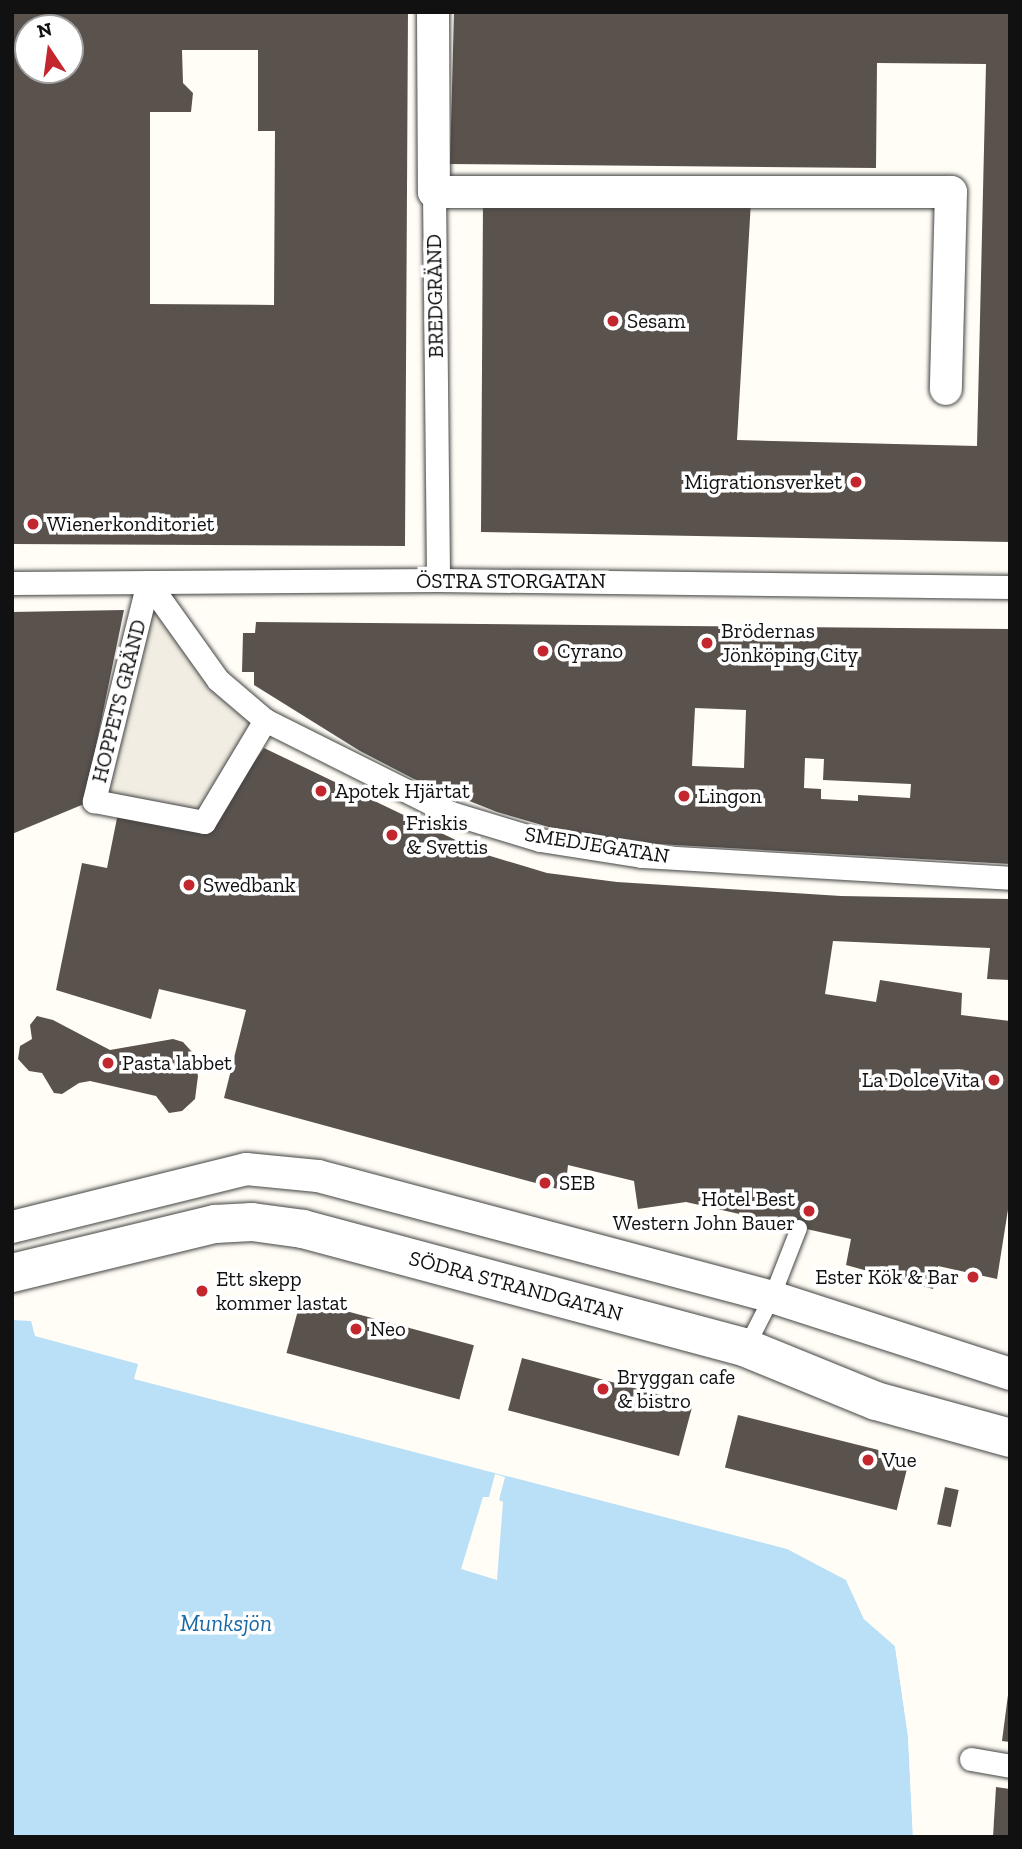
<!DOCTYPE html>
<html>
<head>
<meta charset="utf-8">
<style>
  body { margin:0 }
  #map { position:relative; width:1022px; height:1849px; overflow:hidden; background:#fffdf5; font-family:"Zilla Slab",serif }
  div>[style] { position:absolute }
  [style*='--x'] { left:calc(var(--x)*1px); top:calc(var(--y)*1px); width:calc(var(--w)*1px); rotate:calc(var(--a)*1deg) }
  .plaza>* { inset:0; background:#f1ede2 }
  .water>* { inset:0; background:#b9e0f7 }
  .pier>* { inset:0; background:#fffdf5 }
  .building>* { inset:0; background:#5a524d; transform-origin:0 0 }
  .roads { filter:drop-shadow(0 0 2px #444) drop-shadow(0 0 2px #444) }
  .service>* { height:16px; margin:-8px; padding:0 8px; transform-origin:8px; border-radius:8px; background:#fff }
  .pedestrian>* { height:23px; margin:-11.5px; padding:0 11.5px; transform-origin:11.5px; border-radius:11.5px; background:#fff }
  .minor>* { height:32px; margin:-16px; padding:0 16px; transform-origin:16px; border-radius:16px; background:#fff }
  .tertiary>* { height:38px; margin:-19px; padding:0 19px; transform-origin:19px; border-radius:19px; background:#fff }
  .dots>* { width:19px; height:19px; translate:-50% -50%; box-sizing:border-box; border:4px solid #fff; border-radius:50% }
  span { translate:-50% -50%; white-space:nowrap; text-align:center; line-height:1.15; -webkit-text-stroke:7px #fff; paint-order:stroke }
  .street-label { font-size:21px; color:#111 }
  .poi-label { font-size:21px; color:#111 }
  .left { translate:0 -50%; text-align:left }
  .right { translate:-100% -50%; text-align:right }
  .water-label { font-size:23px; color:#1768a6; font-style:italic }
  .frame { position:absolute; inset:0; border:14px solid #111; pointer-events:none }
  .north { position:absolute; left:14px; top:14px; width:70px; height:70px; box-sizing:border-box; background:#fff; border:2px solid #a0a0a0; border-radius:50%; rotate:347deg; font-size:19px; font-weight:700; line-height:28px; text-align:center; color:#111 }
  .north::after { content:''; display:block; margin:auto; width:24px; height:32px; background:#c4262e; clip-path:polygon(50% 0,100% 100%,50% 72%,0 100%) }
</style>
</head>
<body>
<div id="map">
  <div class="plaza">
    <i style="clip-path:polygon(148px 582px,265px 720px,204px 822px,94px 801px)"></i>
  </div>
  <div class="water">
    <i style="clip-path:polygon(12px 1320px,31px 1321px,35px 1336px,138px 1364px,134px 1379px,787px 1549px,846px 1580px,864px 1619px,895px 1646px,908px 1736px,913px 1837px,12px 1837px)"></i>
  </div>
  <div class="pier">
    <i style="clip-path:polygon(495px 1474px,505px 1477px,499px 1500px,503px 1502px,497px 1580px,461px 1569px,483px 1497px,489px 1497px)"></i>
    <i style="clip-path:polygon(846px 1580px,851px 1582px,867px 1616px,899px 1645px,911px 1736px,917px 1837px,913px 1837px,908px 1736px,895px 1646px,864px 1619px)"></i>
  </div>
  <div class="building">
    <i style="clip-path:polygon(evenodd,12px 12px,408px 12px,405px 546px,12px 544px,12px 12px,28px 28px,70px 28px,70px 70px,28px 70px,28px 28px,12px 12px,182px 50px,258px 50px,258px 131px,275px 131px,274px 305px,150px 304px,150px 112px,191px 112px,193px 93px,183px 83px,182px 50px)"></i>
    <i style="clip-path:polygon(454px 12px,1010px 12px,1010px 542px,481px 532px,483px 201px,751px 201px,737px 440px,977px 446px,986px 64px,877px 63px,876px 168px,450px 164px)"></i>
    <i style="clip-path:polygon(124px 610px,84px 804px,12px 834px,12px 612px)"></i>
    <i style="clip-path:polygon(evenodd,256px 622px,1010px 629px,1010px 864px,622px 842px,566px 832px,497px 812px,414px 779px,360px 751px,254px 685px,254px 672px,242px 672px,243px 633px,255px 633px,256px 622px,695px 708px,746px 710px,744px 768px,692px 766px,695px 708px,256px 622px,805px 758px,824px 759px,823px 780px,911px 784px,910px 798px,858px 795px,858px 801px,821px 799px,821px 789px,804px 788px,805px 758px)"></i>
    <i style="clip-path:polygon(264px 748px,487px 855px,547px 873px,617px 882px,841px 896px,1010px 899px,1010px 980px,987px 979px,990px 948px,833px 941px,825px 994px,876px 1002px,880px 980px,962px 993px,961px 1015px,1010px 1021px,1010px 1197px,997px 1279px,938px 1266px,933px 1289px,846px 1265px,851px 1239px,686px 1202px,638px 1209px,634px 1181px,568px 1165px,565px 1191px,224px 1098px,246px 1010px,159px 989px,151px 1019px,56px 990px,82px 863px,107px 868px,118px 813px,210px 830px,222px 807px)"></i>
    <i style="clip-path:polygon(37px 1016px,53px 1020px,110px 1050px,173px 1039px,183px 1042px,192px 1052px,198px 1076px,195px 1099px,182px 1111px,169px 1113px,156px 1096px,90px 1081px,79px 1083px,62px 1094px,54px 1093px,42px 1073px,29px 1071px,18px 1059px,20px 1046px,32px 1039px,30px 1025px)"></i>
    <i style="left:301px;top:1299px;width:179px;height:56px;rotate:15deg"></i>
    <i style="left:522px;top:1358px;width:177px;height:54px;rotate:15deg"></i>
    <i style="left:738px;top:1415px;width:177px;height:54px;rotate:14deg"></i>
    <i style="left:945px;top:1487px;width:14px;height:38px;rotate:12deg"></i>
    <i style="clip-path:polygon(1008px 1695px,1010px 1695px,1010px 1742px,1002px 1741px)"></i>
    <i style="clip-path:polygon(996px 1787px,1010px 1789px,1010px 1837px,993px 1837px)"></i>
  </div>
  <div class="roads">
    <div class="service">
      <i style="--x:746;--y:1348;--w:57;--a:-63"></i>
      <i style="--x:772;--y:1297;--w:74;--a:-68.6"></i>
    </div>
    <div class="pedestrian">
      <i style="--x:434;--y:192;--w:388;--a:89.4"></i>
      <i style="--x:148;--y:582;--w:120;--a:54.5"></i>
      <i style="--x:218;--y:680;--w:62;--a:40.4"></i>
      <i style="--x:265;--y:720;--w:208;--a:26.6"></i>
      <i style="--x:451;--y:813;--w:93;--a:16.9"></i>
      <i style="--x:540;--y:840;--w:103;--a:8.9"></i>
      <i style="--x:642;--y:856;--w:369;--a:3.4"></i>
      <i style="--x:148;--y:582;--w:226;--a:103.9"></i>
      <i style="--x:94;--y:801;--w:112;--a:10.8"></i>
      <i style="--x:204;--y:822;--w:119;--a:-59.1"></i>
      <i style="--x:12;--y:583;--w:426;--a:-0.4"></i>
      <i style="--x:438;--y:580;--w:572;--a:0.7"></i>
      <i style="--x:971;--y:1759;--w:40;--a:10"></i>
    </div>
    <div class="minor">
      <i style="--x:433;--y:12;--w:180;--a:89.7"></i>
      <i style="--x:434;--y:192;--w:517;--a:0"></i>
      <i style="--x:951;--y:192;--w:197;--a:91.5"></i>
      <i style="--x:12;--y:1227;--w:241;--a:-13.9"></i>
      <i style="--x:246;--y:1169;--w:72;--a:5.6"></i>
      <i style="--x:318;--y:1176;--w:470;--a:14.9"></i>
      <i style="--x:772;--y:1297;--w:250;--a:17.9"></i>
    </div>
    <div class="tertiary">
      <i style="--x:12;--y:1273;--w:209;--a:-13.6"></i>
      <i style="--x:215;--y:1224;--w:37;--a:-3"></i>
      <i style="--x:252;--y:1222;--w:51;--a:7.8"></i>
      <i style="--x:303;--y:1229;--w:459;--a:15"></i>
      <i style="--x:746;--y:1348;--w:140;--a:22.2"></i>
      <i style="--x:876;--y:1401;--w:139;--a:15.4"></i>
    </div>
  </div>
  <div class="dots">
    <i style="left:613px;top:321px;background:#c4262e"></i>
    <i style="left:856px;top:482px;background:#c4262e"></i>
    <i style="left:33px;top:524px;background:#c4262e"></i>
    <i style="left:707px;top:643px;background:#c4262e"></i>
    <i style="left:543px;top:651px;background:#c4262e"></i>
    <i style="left:321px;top:791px;background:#c4262e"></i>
    <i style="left:684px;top:796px;background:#c4262e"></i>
    <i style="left:392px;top:835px;background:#c4262e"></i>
    <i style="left:189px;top:885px;background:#c4262e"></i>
    <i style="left:108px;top:1063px;background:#c4262e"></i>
    <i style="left:994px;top:1080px;background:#c4262e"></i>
    <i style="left:545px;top:1183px;background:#c4262e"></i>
    <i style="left:809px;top:1211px;background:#c4262e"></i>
    <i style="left:973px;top:1277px;background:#c4262e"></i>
    <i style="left:202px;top:1291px;background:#c4262e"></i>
    <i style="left:356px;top:1329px;background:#c4262e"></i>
    <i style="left:603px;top:1389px;background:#c4262e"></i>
    <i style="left:868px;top:1460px;background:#c4262e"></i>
  </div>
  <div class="street-label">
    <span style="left:435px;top:296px;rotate:-91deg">BREDGRÄND</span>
    <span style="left:511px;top:581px">ÖSTRA STORGATAN</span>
    <span style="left:119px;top:701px;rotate:-76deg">HOPPETS GRÄND</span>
    <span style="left:597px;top:845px;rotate:9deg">SMEDJEGATAN</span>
    <span style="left:516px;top:1286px;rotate:15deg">SÖDRA STRANDGATAN</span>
  </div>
  <div class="poi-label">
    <span class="left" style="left:627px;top:321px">Sesam</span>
    <span class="right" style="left:842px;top:482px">Migrationsverket</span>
    <span class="left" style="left:47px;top:524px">Wienerkonditoriet</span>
    <span class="left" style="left:721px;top:643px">Brödernas<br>Jönköping City</span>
    <span class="left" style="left:557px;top:651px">Cyrano</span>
    <span class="left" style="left:335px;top:791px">Apotek Hjärtat</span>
    <span class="left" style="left:698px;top:796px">Lingon</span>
    <span class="left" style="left:406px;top:835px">Friskis<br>&amp; Svettis</span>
    <span class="left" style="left:203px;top:885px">Swedbank</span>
    <span class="left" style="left:122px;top:1063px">Pasta labbet</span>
    <span class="right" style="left:980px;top:1080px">La Dolce Vita</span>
    <span class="left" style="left:559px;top:1183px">SEB</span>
    <span class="right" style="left:795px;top:1211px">Hotel Best<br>Western John Bauer</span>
    <span class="right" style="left:959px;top:1277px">Ester Kök &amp; Bar</span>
    <span class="left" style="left:216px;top:1291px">Ett skepp<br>kommer lastat</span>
    <span class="left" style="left:370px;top:1329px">Neo</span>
    <span class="left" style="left:617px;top:1389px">Bryggan cafe<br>&amp; bistro</span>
    <span class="left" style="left:882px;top:1460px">Vue</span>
  </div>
  <div class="water-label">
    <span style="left:226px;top:1623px">Munksjön</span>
  </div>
  <div class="frame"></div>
  <div class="north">N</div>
</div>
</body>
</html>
